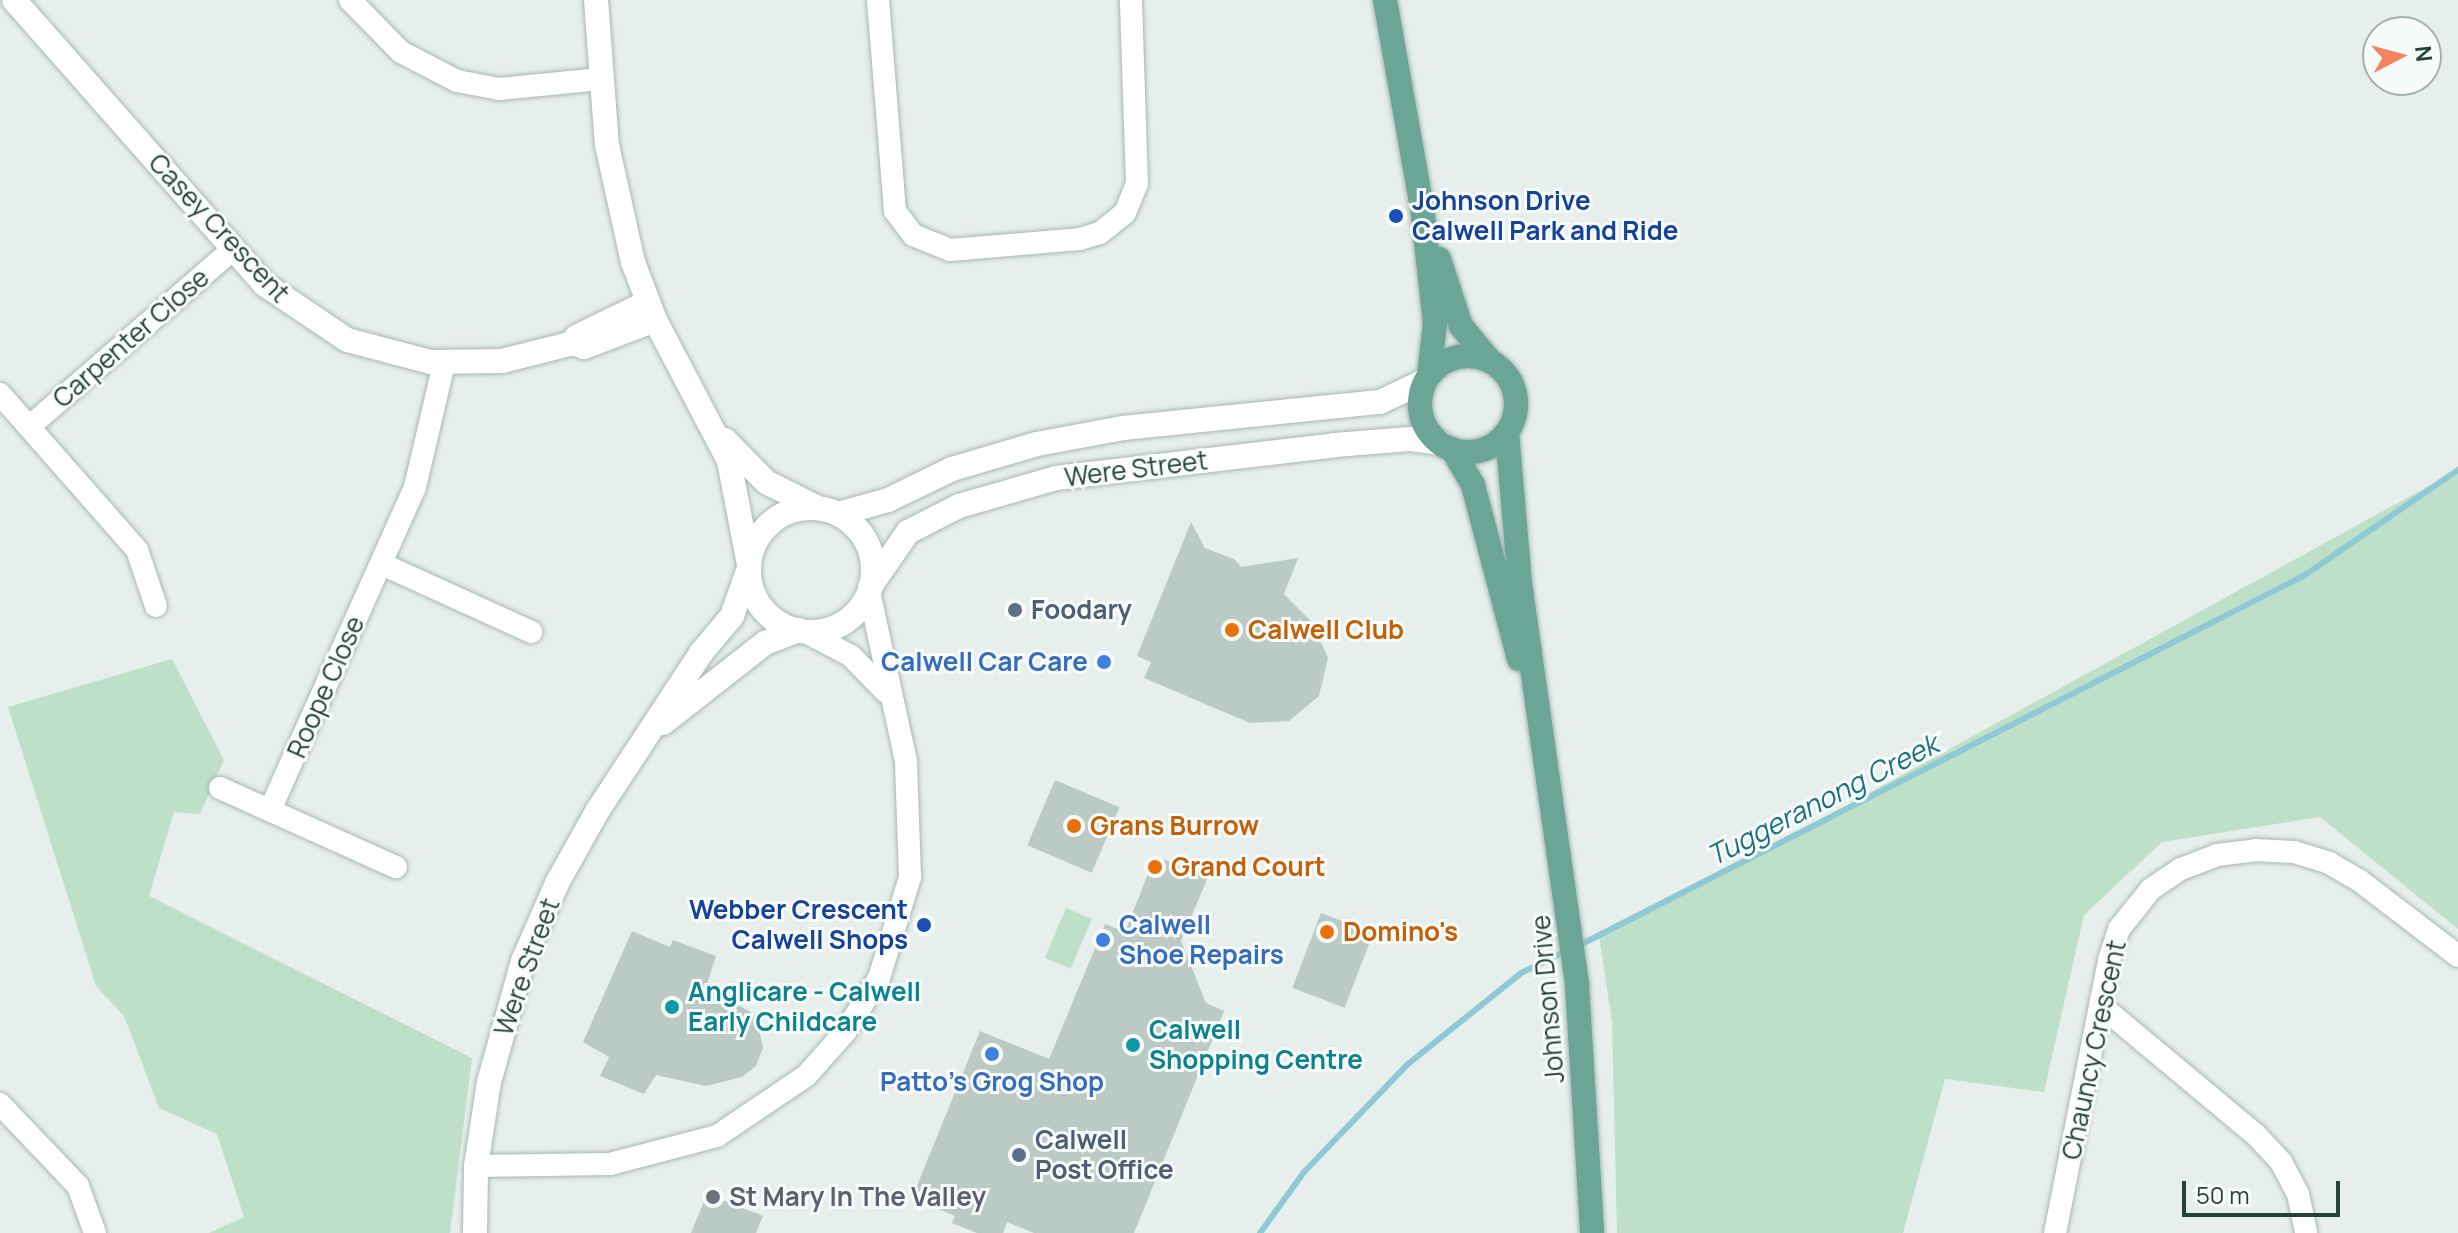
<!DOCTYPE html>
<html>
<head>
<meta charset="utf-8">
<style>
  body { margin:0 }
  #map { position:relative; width:2458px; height:1233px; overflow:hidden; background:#e6efeb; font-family:Manrope,sans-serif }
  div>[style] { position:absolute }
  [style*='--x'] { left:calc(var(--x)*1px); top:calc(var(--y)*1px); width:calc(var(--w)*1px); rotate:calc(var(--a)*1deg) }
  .green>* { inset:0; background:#bfe0c8; transform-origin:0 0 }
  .stream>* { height:6px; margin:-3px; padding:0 3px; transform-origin:3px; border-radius:3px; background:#8ec9d4 }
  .building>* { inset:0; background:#bbcac4; transform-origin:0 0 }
  .roads { filter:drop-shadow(0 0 2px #a8b8b2) drop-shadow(0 0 2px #a8b8b2) }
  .minor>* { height:22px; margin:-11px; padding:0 11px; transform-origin:11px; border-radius:11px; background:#fff }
  .tertiary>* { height:24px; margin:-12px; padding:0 12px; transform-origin:12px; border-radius:12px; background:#fff }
  .tertiary>.ring { margin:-12px; padding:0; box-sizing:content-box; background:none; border:24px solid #fff; border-radius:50% }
  .primary>* { height:24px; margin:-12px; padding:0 12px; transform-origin:12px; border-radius:12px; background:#6aa596 }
  .primary>.ring { margin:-12px; padding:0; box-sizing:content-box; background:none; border:24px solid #6aa596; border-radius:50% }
  .dots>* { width:22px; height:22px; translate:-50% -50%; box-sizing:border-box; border:4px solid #f7fbf9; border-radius:50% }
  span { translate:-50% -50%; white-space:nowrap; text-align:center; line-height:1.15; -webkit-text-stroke:6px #f7fbf9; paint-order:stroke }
  .transit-label { font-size:26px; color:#164399; font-weight:700 }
  .left { translate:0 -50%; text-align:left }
  .right { translate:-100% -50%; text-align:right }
  .street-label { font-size:26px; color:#24423a }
  .service-label { font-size:26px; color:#4e5e75; font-weight:700 }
  .food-label { font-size:26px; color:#c56008; font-weight:700 }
  .shop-label { font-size:26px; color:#366cbe; font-weight:700 }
  .culture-label { font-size:26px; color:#0d838f; font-weight:700 }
  .worship-label { font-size:26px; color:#5b616d; font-weight:700 }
  .water-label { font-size:28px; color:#1c6f80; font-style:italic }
  .north { position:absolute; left:2362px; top:16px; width:80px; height:80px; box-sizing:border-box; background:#f7fbf9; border:2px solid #a3b1ad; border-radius:50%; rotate:84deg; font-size:22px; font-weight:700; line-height:32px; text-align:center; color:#24423a }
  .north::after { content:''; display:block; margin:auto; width:28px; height:36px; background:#f4845f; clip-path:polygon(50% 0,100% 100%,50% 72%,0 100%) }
  .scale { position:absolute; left:2182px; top:1181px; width:158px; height:36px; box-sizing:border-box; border:4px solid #24423a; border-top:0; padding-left:10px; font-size:24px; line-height:28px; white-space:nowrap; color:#24423a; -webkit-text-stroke:6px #f7fbf9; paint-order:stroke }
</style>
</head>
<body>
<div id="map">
  <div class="green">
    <i style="clip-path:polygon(2458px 470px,2458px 929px,2320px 817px,2162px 842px,2084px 915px,2044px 1092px,1945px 1079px,1903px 1233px,1617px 1233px,1612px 1022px,1599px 936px,1685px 894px)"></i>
    <i style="clip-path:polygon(172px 659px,224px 760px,200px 814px,174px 812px,149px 896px,472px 1058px,450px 1233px,209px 1233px,244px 1217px,217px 1134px,159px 1108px,124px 1016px,96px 986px,8px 707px)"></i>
    <i style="left:1066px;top:908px;width:28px;height:54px;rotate:23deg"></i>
  </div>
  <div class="stream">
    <i style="--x:1576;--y:947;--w:818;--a:-27.03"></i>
    <i style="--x:2305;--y:575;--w:186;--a:-34.5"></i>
    <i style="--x:1260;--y:1233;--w:75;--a:-54.2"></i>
    <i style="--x:1304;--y:1172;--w:150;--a:-46.1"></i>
    <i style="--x:1408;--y:1064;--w:145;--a:-38.8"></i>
    <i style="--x:1521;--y:973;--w:50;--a:-26.1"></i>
  </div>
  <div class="building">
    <i style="clip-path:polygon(1191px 522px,1205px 548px,1234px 559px,1241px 567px,1298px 558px,1284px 594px,1312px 622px,1328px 658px,1319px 696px,1289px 721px,1250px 723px,1144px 678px,1151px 662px,1137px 656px)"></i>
    <i style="left:1055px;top:780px;width:70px;height:71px;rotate:23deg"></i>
    <i style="clip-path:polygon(1155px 856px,1208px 877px,1181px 941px,1206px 1003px,1224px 1011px,1134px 1233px,1034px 1233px,1007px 1222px,1003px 1233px,977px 1233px,952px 1223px,955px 1216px,912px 1198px,980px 1031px,1049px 1059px,1105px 924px,1125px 932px)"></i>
    <i style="left:1321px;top:913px;width:56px;height:80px;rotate:21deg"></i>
    <i style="clip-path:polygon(632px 931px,670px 947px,673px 940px,716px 956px,706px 987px,756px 1015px,763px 1048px,756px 1066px,742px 1077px,706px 1086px,656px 1075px,644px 1094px,600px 1076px,609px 1057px,583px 1042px)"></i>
    <i style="clip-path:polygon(707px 1194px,763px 1216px,756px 1233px,691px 1233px)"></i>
  </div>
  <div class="roads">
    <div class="minor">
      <i style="--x:350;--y:0;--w:73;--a:45.6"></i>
      <i style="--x:401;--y:52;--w:63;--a:27.4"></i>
      <i style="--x:457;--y:81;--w:43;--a:10.8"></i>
      <i style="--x:499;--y:89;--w:102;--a:-5.6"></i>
      <i style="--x:878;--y:0;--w:212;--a:85.4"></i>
      <i style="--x:895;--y:211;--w:30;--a:53"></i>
      <i style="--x:913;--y:235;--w:40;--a:22"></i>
      <i style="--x:950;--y:250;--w:130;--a:-4.8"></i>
      <i style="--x:1080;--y:239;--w:21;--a:-17"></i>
      <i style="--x:1100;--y:233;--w:32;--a:-39"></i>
      <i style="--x:1125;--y:213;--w:31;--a:-68"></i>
      <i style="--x:1137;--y:184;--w:184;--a:-91.9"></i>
      <i style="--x:0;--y:394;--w:208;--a:48.7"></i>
      <i style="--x:137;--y:550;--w:59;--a:71.3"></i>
      <i style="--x:29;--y:427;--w:271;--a:-41.1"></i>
      <i style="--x:382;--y:564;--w:164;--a:24.5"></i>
      <i style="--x:804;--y:631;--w:53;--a:28"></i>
      <i style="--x:851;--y:656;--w:50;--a:45.8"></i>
      <i style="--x:220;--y:788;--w:193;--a:24.2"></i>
      <i style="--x:270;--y:810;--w:354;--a:-65.8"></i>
      <i style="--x:415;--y:487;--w:127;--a:-76.8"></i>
      <i style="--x:2100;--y:1005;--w:203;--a:39.8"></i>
      <i style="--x:2256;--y:1135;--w:37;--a:47"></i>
      <i style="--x:2281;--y:1162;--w:36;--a:62"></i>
      <i style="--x:2298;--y:1194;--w:40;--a:78"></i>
      <i style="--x:0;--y:1104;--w:113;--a:46.4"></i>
      <i style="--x:78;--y:1186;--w:50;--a:70.1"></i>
      <i style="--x:476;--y:1166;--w:134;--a:-0.9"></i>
      <i style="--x:610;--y:1164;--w:111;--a:-14.7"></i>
      <i style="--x:717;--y:1136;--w:107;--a:-34"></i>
      <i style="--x:806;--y:1076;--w:59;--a:-48.4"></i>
      <i style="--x:845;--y:1032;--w:64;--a:-57.8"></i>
      <i style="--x:879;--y:978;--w:106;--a:-72.9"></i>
      <i style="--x:910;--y:877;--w:116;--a:-92"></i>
      <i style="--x:906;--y:761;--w:173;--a:-102.3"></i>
      <i style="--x:2055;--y:1233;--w:278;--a:-78.8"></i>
      <i style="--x:2109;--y:960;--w:33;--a:-72"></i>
      <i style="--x:2119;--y:929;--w:51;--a:-51.3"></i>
      <i style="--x:2151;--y:889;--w:36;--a:-34"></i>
      <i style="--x:2181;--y:869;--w:39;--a:-21"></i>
      <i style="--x:2217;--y:855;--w:38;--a:-7"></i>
      <i style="--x:2255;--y:850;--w:39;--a:3"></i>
      <i style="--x:2294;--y:852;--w:37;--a:17"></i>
      <i style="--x:2329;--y:863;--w:36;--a:30"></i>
      <i style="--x:2360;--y:881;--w:123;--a:37.4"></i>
    </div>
    <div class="tertiary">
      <i style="--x:14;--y:0;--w:378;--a:48.6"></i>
      <i style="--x:264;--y:284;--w:100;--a:34"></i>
      <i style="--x:347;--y:340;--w:87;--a:14.7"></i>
      <i style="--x:431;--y:362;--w:71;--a:-0.8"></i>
      <i style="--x:502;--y:361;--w:73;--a:-14.2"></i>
      <i style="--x:573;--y:343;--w:12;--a:20"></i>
      <i style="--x:584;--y:347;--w:76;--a:-20.8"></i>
      <i style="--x:596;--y:0;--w:145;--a:85.7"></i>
      <i style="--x:607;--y:145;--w:120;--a:77.5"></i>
      <i style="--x:633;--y:262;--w:62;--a:69.2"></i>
      <i style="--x:655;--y:320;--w:159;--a:62.3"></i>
      <i style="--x:729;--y:461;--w:106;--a:79.1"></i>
      <i style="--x:576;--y:337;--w:80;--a:-25.9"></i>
      <i style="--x:725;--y:440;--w:59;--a:45.7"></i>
      <i style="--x:766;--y:482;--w:56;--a:26.6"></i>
      <i class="ring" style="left:749px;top:508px;width:100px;height:100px"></i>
      <i style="--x:838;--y:514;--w:52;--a:-15.6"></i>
      <i style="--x:888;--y:500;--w:71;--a:-25.8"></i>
      <i style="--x:952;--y:469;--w:89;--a:-16.4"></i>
      <i style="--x:1037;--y:444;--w:87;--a:-10.5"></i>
      <i style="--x:1123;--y:428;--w:258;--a:-5.8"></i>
      <i style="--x:1380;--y:402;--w:52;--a:-25.1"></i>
      <i style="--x:870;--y:587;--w:67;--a:-55.4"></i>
      <i style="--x:908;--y:532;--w:57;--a:-27"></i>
      <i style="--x:959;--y:506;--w:101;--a:-16.1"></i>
      <i style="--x:1056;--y:478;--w:281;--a:-6.7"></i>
      <i style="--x:1335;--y:445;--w:75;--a:-4.6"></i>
      <i style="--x:1410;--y:439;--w:31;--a:7"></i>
      <i style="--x:663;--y:723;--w:130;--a:-38.1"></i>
      <i style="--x:765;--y:643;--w:36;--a:-21"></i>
      <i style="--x:475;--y:1233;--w:67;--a:-89.1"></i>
      <i style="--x:476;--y:1166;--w:85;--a:-81.2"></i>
      <i style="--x:489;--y:1082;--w:126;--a:-74.3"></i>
      <i style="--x:523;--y:961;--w:85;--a:-66.4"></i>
      <i style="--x:557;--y:883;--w:84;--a:-60.7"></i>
      <i style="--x:598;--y:810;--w:188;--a:-56.7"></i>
      <i style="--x:701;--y:653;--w:48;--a:-50"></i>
      <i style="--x:732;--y:616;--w:51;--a:-70.5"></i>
    </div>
    <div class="primary">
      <i style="--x:1385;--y:0;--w:210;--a:79.9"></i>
      <i style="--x:1422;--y:207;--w:117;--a:83.6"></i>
      <i style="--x:1435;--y:323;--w:53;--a:96.5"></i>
      <i style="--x:1439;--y:259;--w:71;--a:71.8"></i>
      <i style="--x:1461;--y:326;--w:47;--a:50.2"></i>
      <i class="ring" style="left:1420px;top:356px;width:72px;height:72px"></i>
      <i style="--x:1507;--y:432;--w:152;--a:85.1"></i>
      <i style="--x:1520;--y:583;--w:406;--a:81.9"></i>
      <i style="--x:1577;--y:985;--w:248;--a:86.5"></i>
      <i style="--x:1452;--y:449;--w:42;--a:59.7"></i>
      <i style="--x:1473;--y:485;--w:180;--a:75.2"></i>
    </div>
  </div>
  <div class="dots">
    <i style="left:1396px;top:216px;background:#1a4fb4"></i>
    <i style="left:1015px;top:610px;background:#5c6f8a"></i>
    <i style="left:1232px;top:630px;background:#e8710a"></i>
    <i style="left:1104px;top:662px;background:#3f7fe0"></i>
    <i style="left:1074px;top:826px;background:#e8710a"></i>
    <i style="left:1155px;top:867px;background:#e8710a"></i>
    <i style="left:924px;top:925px;background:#1a4fb4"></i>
    <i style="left:1327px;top:932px;background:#e8710a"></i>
    <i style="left:1103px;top:940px;background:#3f7fe0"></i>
    <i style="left:672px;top:1007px;background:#0f9aa8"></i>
    <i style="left:1133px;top:1045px;background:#0f9aa8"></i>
    <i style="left:992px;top:1054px;background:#3f7fe0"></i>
    <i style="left:1019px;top:1155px;background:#5c6f8a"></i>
    <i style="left:713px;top:1197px;background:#6b7280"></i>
  </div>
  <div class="transit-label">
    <span class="left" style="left:1412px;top:216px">Johnson Drive<br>Calwell Park and Ride</span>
    <span class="right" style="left:908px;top:925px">Webber Crescent<br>Calwell Shops</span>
  </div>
  <div class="street-label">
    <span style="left:219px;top:228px;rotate:47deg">Casey Crescent</span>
    <span style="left:131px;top:338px;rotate:-41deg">Carpenter Close</span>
    <span style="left:1136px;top:469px;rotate:-7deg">Were Street</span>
    <span style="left:326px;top:687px;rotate:-66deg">Roope Close</span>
    <span style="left:527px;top:967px;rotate:-70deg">Were Street</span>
    <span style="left:1548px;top:999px;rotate:-95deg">Johnson Drive</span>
    <span style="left:2094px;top:1050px;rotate:-78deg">Chauncy Crescent</span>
  </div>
  <div class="service-label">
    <span class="left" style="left:1031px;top:610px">Foodary</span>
    <span class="left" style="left:1035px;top:1155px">Calwell<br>Post Office</span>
  </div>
  <div class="food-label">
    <span class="left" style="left:1248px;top:630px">Calwell Club</span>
    <span class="left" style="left:1090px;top:826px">Grans Burrow</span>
    <span class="left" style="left:1171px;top:867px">Grand Court</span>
    <span class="left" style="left:1343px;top:932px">Domino's</span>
  </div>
  <div class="shop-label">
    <span class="right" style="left:1088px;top:662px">Calwell Car Care</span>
    <span class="left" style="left:1119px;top:940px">Calwell<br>Shoe Repairs</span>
    <span style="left:992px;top:1082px">Patto's Grog Shop</span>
  </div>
  <div class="culture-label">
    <span class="left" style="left:688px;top:1007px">Anglicare - Calwell<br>Early Childcare</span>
    <span class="left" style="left:1149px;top:1045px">Calwell<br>Shopping Centre</span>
  </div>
  <div class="worship-label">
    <span class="left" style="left:729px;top:1197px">St Mary In The Valley</span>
  </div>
  <div class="water-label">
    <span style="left:1822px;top:799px;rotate:-27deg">Tuggeranong Creek</span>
  </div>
  <div class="north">N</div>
  <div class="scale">50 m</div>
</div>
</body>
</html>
